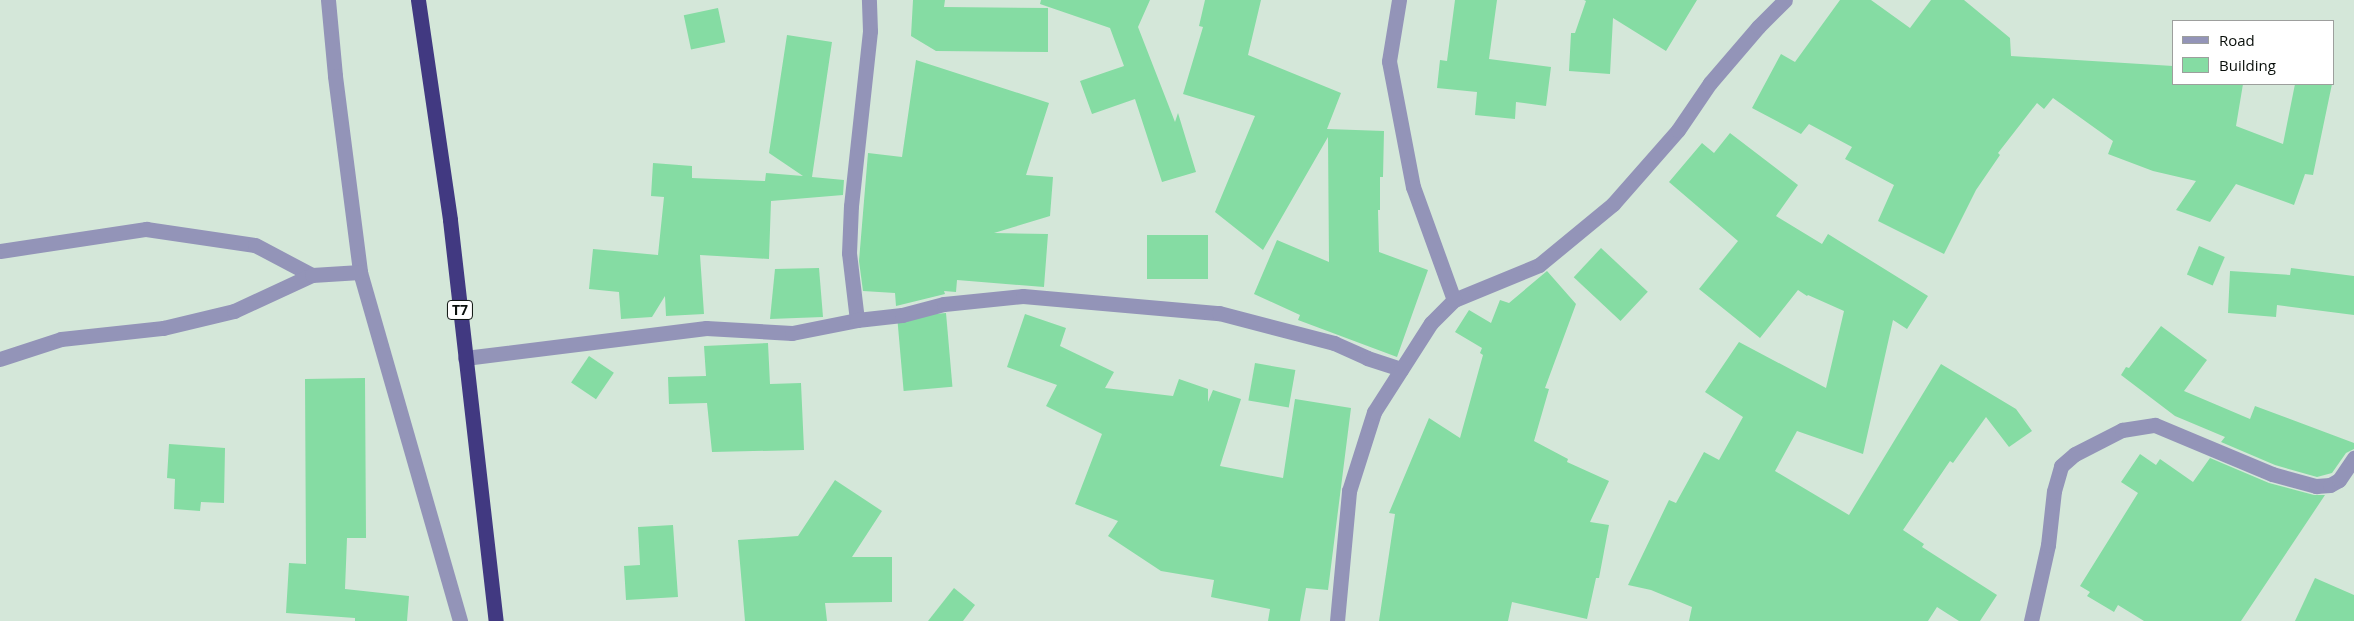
<!DOCTYPE html>
<html>
<head>
<meta charset="utf-8">
<style>
  body { margin:0 }
  #map { position:relative; width:2354px; height:621px; overflow:hidden; background:#d4e7d9; font-family:"Open Sans",sans-serif }
  div>[style] { position:absolute }
  [style*='--x'] { left:calc(var(--x)*1px); top:calc(var(--y)*1px); width:calc(var(--w)*1px); rotate:calc(var(--a)*1deg) }
  .building>* { inset:0; background:#85dca3; transform-origin:0 0 }
  .minor>* { height:15px; margin:-7.5px; padding:0 7.5px; transform-origin:7.5px; border-radius:7.5px; background:#9394b8 }
  .highway>* { height:15px; margin:-7.5px; padding:0 7.5px; transform-origin:7.5px; border-radius:7.5px; background:#413981 }
  span { translate:-50% -50%; white-space:nowrap; text-align:center; line-height:1.15; -webkit-text-stroke:4px #fff; paint-order:stroke }
  .shield-label span { padding:1px 4px; background:#fff; border:1px solid; border-radius:4px; -webkit-text-stroke-width:0 }
  .shield-label { font-size:14px; color:#090f0b; font-weight:700 }
  .legend { position:absolute; left:2172px; top:20px; width:162px; height:65px; box-sizing:border-box; background:#fff; border:1px solid #9d9f9d; margin:0; padding:6px 9px; list-style:none; font-size:15px; color:#090f0b }
  .legend li { display:flex; align-items:center; gap:10px; height:25px }
  .legend b { width:25px; border:1px solid #9d9f9d }
</style>
</head>
<body>
<div id="map">
  <div class="building">
    <i style="clip-path:polygon(913px 0,945px 0,944px 7px,1048px 8px,1048px 52px,936px 51px,911px 36px)"></i>
    <i style="clip-path:polygon(1041px 0,1150px 0,1138px 27px,1175px 122px,1178px 113px,1196px 172px,1162px 182px,1135px 99px,1092px 114px,1080px 81px,1124px 66px,1110px 28px,1040px 4px)"></i>
    <i style="clip-path:polygon(1205px 0,1261px 0,1248px 55px,1341px 93px,1327px 129px,1384px 131px,1383px 177px,1380px 177px,1380px 210px,1378px 210px,1379px 252px,1428px 270px,1397px 357px,1298px 320px,1300px 315px,1254px 294px,1277px 240px,1329px 262px,1328px 137px,1263px 250px,1215px 212px,1255px 116px,1183px 94px,1203px 27px,1199px 26px)"></i>
    <i style="clip-path:polygon(1455px 0,1497px 0,1489px 59px,1551px 67px,1546px 106px,1516px 102px,1515px 119px,1475px 115px,1477px 92px,1437px 88px,1440px 60px,1447px 61px)"></i>
    <i style="clip-path:polygon(1584px 0,1697px 0,1666px 51px,1613px 18px,1610px 74px,1569px 71px,1571px 33px,1575px 33px,1586px 1px)"></i>
    <i style="clip-path:polygon(1840px 0,1871px 0,1910px 28px,1931px 0,1964px 0,2010px 38px,2011px 56px,2173px 66px,2173px 84px,2243px 84px,2236px 126px,2283px 144px,2295px 84px,2332px 84px,2313px 175px,2305px 174px,2294px 205px,2236px 184px,2210px 222px,2176px 210px,2196px 181px,2153px 171px,2108px 154px,2113px 141px,2053px 98px,2044px 109px,2037px 103px,1998px 153px,2000px 155px,1976px 190px,1944px 254px,1878px 221px,1894px 185px,1845px 159px,1852px 147px,1809px 124px,1801px 134px,1752px 108px,1781px 54px,1795px 62px)"></i>
    <i style="left:718px;top:8px;width:35px;height:35px;rotate:78deg"></i>
    <i style="clip-path:polygon(787px 35px,832px 42px,812px 177px,844px 180px,843px 195px,771px 201px,769px 259px,700px 255px,704px 314px,666px 316px,665px 296px,652px 317px,621px 319px,619px 292px,589px 289px,593px 249px,658px 255px,664px 197px,651px 196px,653px 163px,692px 166px,692px 178px,765px 181px,766px 173px,803px 176px,769px 153px)"></i>
    <i style="clip-path:polygon(916px 60px,1049px 103px,1026px 175px,1053px 177px,1050px 216px,994px 233px,1048px 234px,1044px 287px,957px 280px,956px 292px,944px 291px,945px 294px,896px 306px,895px 293px,863px 291px,859px 261px,868px 153px,902px 157px)"></i>
    <i style="clip-path:polygon(1730px 133px,1798px 185px,1776px 216px,1822px 244px,1828px 234px,1928px 296px,1907px 329px,1893px 320px,1863px 454px,1797px 431px,1775px 471px,1849px 515px,1941px 364px,2016px 409px,2032px 431px,2009px 447px,1986px 417px,1953px 463px,1950px 461px,1903px 530px,1924px 544px,1922px 547px,1997px 595px,1980px 621px,1959px 621px,1937px 607px,1928px 621px,1689px 621px,1692px 607px,1651px 590px,1628px 585px,1669px 500px,1676px 503px,1704px 452px,1719px 460px,1743px 417px,1705px 392px,1739px 342px,1826px 388px,1844px 311px,1808px 295px,1807px 296px,1798px 290px,1760px 338px,1699px 289px,1738px 241px,1669px 182px,1702px 143px,1714px 153px)"></i>
    <i style="left:1147px;top:235px;width:61px;height:44px"></i>
    <i style="left:2199px;top:246px;width:28px;height:31px;rotate:23deg"></i>
    <i style="left:1601px;top:248px;width:64px;height:40px;rotate:43deg"></i>
    <i style="clip-path:polygon(819px 268px,823px 317px,770px 319px,775px 269px)"></i>
    <i style="clip-path:polygon(2291px 268px,2354px 276px,2354px 315px,2277px 305px,2276px 317px,2228px 313px,2230px 271px,2290px 275px)"></i>
    <i style="clip-path:polygon(1547px 271px,1576px 304px,1545px 388px,1549px 389px,1534px 441px,1568px 459px,1567px 462px,1609px 481px,1590px 522px,1609px 525px,1599px 578px,1596px 578px,1587px 619px,1512px 602px,1508px 621px,1379px 621px,1395px 514px,1389px 513px,1429px 418px,1460px 438px,1483px 355px,1480px 353px,1482px 348px,1455px 332px,1469px 310px,1491px 323px,1500px 300px,1509px 303px)"></i>
    <i style="left:946px;top:313px;width:74px;height:49px;rotate:85deg"></i>
    <i style="clip-path:polygon(1025px 314px,1066px 328px,1060px 346px,1114px 372px,1105px 388px,1173px 396px,1179px 379px,1208px 389px,1208px 402px,1213px 390px,1241px 399px,1220px 466px,1283px 478px,1295px 399px,1351px 408px,1328px 590px,1306px 588px,1300px 621px,1268px 621px,1270px 609px,1211px 597px,1214px 580px,1161px 571px,1108px 536px,1118px 521px,1075px 504px,1102px 434px,1046px 406px,1057px 385px,1007px 367px)"></i>
    <i style="clip-path:polygon(2161px 326px,2207px 360px,2184px 391px,2250px 419px,2255px 406px,2354px 443px,2354px 449px,2346px 453px,2332px 473px,2317px 477px,2275px 465px,2221px 442px,2225px 437px,2175px 416px,2121px 375px,2126px 367px,2129px 368px)"></i>
    <i style="clip-path:polygon(768px 343px,770px 384px,801px 383px,804px 450px,712px 452px,707px 403px,669px 404px,668px 377px,706px 376px,704px 346px)"></i>
    <i style="left:589px;top:356px;width:30px;height:32px;rotate:34deg"></i>
    <i style="left:1255px;top:363px;width:41px;height:38px;rotate:10deg"></i>
    <i style="clip-path:polygon(365px 378px,366px 538px,347px 538px,345px 589px,409px 596px,407px 621px,355px 621px,355px 618px,286px 613px,289px 563px,306px 564px,305px 379px)"></i>
    <i style="clip-path:polygon(169px 444px,225px 448px,224px 503px,201px 502px,200px 511px,174px 509px,175px 479px,167px 478px)"></i>
    <i style="clip-path:polygon(2140px 454px,2156px 465px,2160px 459px,2193px 482px,2210px 458px,2269px 483px,2314px 495px,2325px 495px,2241px 621px,2144px 621px,2118px 605px,2114px 612px,2087px 596px,2090px 592px,2080px 586px,2138px 493px,2121px 482px)"></i>
    <i style="clip-path:polygon(835px 480px,882px 511px,852px 557px,892px 557px,892px 602px,825px 603px,827px 621px,745px 621px,738px 540px,798px 536px)"></i>
    <i style="clip-path:polygon(673px 525px,678px 597px,626px 600px,624px 566px,640px 565px,638px 527px)"></i>
    <i style="clip-path:polygon(2315px 578px,2354px 595px,2354px 621px,2295px 621px)"></i>
    <i style="clip-path:polygon(954px 588px,975px 605px,963px 621px,928px 621px)"></i>
  </div>
  <div class="minor">
    <i style="--x:328;--y:0;--w:76;--a:84.7"></i>
    <i style="--x:335;--y:76;--w:198;--a:82.7"></i>
    <i style="--x:360;--y:272;--w:363;--a:74"></i>
    <i style="--x:0;--y:251;--w:148;--a:-8.6"></i>
    <i style="--x:146;--y:229;--w:110;--a:8.4"></i>
    <i style="--x:255;--y:245;--w:64;--a:27.8"></i>
    <i style="--x:1454;--y:300;--w:92;--a:-22.4"></i>
    <i style="--x:1539;--y:265;--w:96;--a:-39.5"></i>
    <i style="--x:1613;--y:204;--w:98;--a:-48.7"></i>
    <i style="--x:1678;--y:130;--w:57;--a:-55.8"></i>
    <i style="--x:1710;--y:83;--w:74;--a:-49.4"></i>
    <i style="--x:1758;--y:27;--w:38;--a:-45"></i>
    <i style="--x:857;--y:320;--w:67;--a:-96.8"></i>
    <i style="--x:849;--y:253;--w:47;--a:-87.6"></i>
    <i style="--x:851;--y:206;--w:176;--a:-83.8"></i>
    <i style="--x:870;--y:31;--w:31;--a:-92"></i>
    <i style="--x:465;--y:358;--w:243;--a:-7.1"></i>
    <i style="--x:706;--y:328;--w:86;--a:3.3"></i>
    <i style="--x:792;--y:333;--w:66;--a:-11.3"></i>
    <i style="--x:857;--y:320;--w:45;--a:-6.3"></i>
    <i style="--x:902;--y:315;--w:43;--a:-14.7"></i>
    <i style="--x:944;--y:304;--w:79;--a:-5.8"></i>
    <i style="--x:1023;--y:296;--w:197;--a:5"></i>
    <i style="--x:1219;--y:313;--w:119;--a:14.6"></i>
    <i style="--x:1334;--y:343;--w:36;--a:24"></i>
    <i style="--x:1367;--y:358;--w:36;--a:18"></i>
    <i style="--x:0;--y:359;--w:64;--a:-18.2"></i>
    <i style="--x:61;--y:339;--w:103;--a:-6.2"></i>
    <i style="--x:163;--y:328;--w:73;--a:-13.5"></i>
    <i style="--x:234;--y:311;--w:86;--a:-24.8"></i>
    <i style="--x:312;--y:275;--w:48;--a:-3.6"></i>
    <i style="--x:1337;--y:621;--w:131;--a:-84.7"></i>
    <i style="--x:1349;--y:491;--w:83;--a:-72.4"></i>
    <i style="--x:1374;--y:412;--w:106;--a:-57.4"></i>
    <i style="--x:1431;--y:323;--w:33;--a:-45"></i>
    <i style="--x:1454;--y:300;--w:120;--a:-109.9"></i>
    <i style="--x:1413;--y:187;--w:128;--a:-100.8"></i>
    <i style="--x:1389;--y:61;--w:62;--a:-80.7"></i>
    <i style="--x:2031;--y:621;--w:78;--a:-77.4"></i>
    <i style="--x:2048;--y:545;--w:54;--a:-83.7"></i>
    <i style="--x:2054;--y:491;--w:26;--a:-74"></i>
    <i style="--x:2061;--y:466;--w:18;--a:-41"></i>
    <i style="--x:2075;--y:454;--w:53;--a:-27.1"></i>
    <i style="--x:2122;--y:430;--w:33;--a:-9"></i>
    <i style="--x:2155;--y:425;--w:127;--a:22.7"></i>
    <i style="--x:2272;--y:474;--w:46;--a:15.3"></i>
    <i style="--x:2316;--y:486;--w:14;--a:-4"></i>
    <i style="--x:2330;--y:485;--w:10;--a:-29"></i>
    <i style="--x:2339;--y:480;--w:27;--a:-56"></i>
  </div>
  <div class="highway">
    <i style="--x:418;--y:0;--w:222;--a:81.7"></i>
    <i style="--x:450;--y:220;--w:404;--a:83.5"></i>
  </div>
  <div class="shield-label">
    <span style="left:460px;top:310px">T7</span>
  </div>
  <ul class="legend">
  <li><b style="height:6px;background:#9394b8"></b>Road</li>
  <li><b style="height:14px;background:#85dca3"></b>Building</li>
  </ul>
</div>
</body>
</html>
